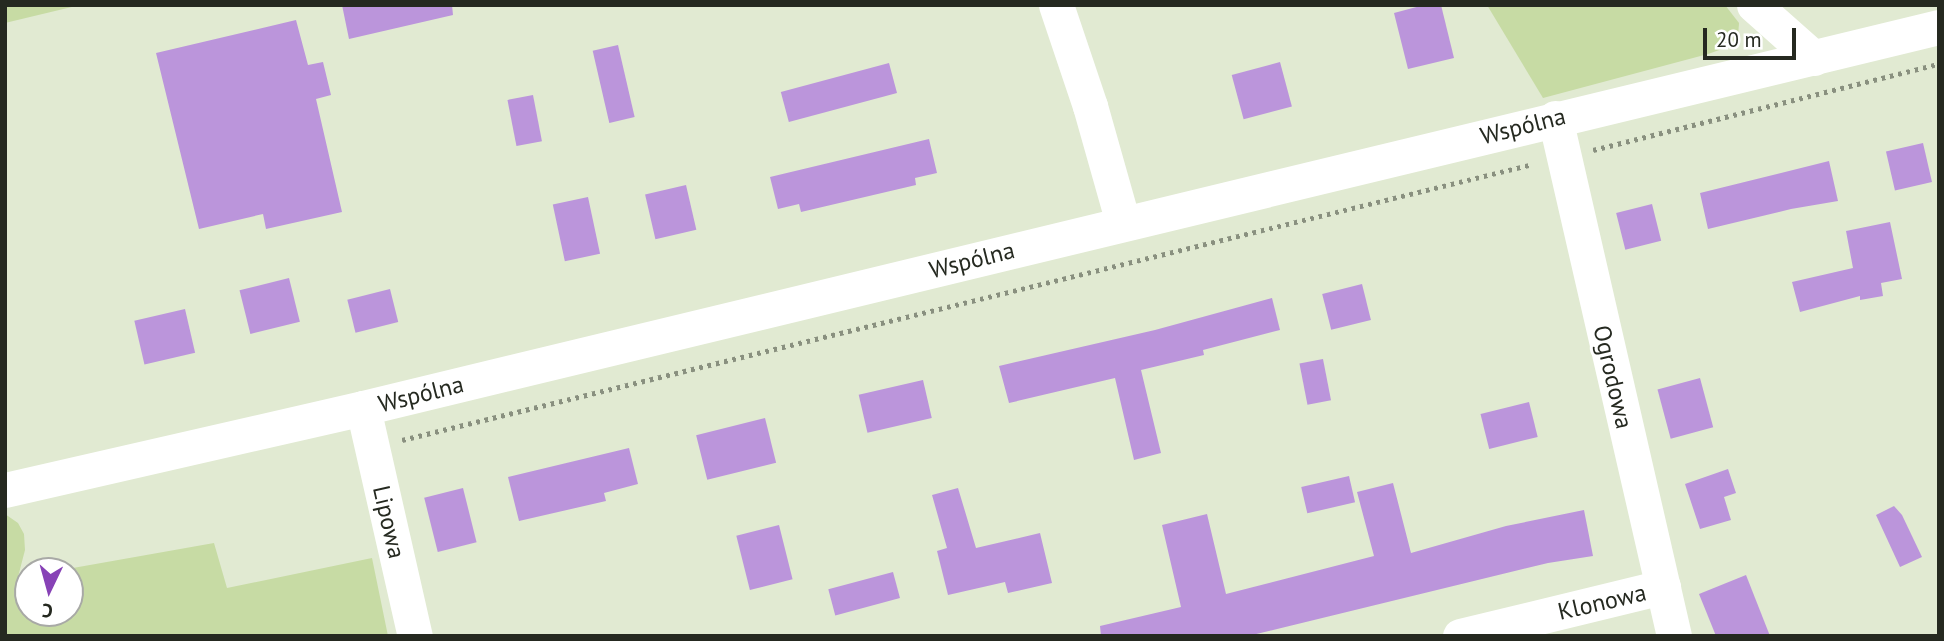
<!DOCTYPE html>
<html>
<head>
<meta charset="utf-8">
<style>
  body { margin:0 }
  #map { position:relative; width:1944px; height:641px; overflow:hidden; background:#e1ead2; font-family:"PT Sans",sans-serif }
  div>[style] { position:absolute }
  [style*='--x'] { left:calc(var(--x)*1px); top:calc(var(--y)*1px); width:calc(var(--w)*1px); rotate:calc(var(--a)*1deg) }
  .green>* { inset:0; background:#c7dba4 }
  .building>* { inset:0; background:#bb95db; transform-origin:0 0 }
  .path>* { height:4.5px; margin-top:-2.25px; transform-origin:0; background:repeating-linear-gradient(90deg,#89907f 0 3.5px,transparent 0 8.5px) }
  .minor>* { height:35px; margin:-17.5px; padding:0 17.5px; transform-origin:17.5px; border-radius:17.5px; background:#fff }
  span { translate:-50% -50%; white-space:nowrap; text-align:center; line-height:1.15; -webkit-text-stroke:6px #fff; paint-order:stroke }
  .street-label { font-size:24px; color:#252920 }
  .frame { position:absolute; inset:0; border:7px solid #252920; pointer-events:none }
  .north { position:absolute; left:14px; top:557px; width:70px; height:70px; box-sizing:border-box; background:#fff; border:2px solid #a8a9a6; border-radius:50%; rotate:185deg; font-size:19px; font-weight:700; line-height:28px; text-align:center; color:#252920 }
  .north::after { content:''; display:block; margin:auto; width:24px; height:32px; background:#8742b6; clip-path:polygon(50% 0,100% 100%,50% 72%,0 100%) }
  .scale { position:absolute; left:1703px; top:28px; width:93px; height:32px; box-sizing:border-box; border:4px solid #252920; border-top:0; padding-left:9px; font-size:21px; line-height:24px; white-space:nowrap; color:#252920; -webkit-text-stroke:5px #fff; paint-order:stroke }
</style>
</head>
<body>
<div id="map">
  <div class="green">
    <i style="clip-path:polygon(5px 5px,80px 5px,5px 23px)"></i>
    <i style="clip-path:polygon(1487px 5px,1725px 5px,1739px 23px,1738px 37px,1725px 48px,1708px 54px,1543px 98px)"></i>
    <i style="clip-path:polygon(5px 514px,18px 523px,24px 534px,25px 550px,18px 577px,28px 576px,28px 613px,70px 613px,70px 571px,56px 571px,214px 543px,227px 588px,372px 558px,388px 636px,5px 636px)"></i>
  </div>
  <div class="building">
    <i style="clip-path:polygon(342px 5px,452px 5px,453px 15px,349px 39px)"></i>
    <i style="clip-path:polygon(1424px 5px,1441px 5px,1454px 58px,1408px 69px,1394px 13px)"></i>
    <i style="clip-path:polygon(296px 20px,308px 65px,323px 62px,331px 95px,316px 99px,342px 212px,266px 229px,263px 214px,199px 229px,156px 53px)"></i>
    <i style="left:618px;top:45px;width:74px;height:26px;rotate:77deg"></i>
    <i style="left:1280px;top:62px;width:46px;height:50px;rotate:75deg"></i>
    <i style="left:889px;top:63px;width:31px;height:112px;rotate:75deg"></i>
    <i style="left:533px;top:95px;width:47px;height:26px;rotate:79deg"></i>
    <i style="clip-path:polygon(929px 139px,937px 173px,915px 178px,916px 185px,801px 212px,799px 204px,778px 209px,770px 177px)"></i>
    <i style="left:1923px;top:143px;width:40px;height:38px;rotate:77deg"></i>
    <i style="clip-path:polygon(1829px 161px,1838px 201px,1791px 209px,1708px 229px,1700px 193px)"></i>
    <i style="left:686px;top:185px;width:46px;height:42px;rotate:77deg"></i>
    <i style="left:588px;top:197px;width:58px;height:36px;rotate:78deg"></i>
    <i style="left:1652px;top:204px;width:38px;height:37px;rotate:76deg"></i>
    <i style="clip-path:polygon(1890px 222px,1902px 279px,1881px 283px,1883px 296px,1860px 300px,1860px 296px,1800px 312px,1792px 282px,1853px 268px,1846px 231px)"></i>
    <i style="left:289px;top:278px;width:45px;height:51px;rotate:76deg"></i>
    <i style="left:1362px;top:284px;width:37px;height:41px;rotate:76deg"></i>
    <i style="left:390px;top:289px;width:34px;height:44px;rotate:76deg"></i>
    <i style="clip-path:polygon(1272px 298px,1280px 330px,1203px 350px,1204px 355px,1141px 370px,1161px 453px,1134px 460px,1115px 378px,1009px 403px,999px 366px,1155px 330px)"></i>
    <i style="left:185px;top:309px;width:45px;height:52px;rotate:77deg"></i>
    <i style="left:1323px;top:359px;width:42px;height:24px;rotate:79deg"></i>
    <i style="left:1700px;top:378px;width:51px;height:44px;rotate:75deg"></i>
    <i style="left:923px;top:380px;width:39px;height:66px;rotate:77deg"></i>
    <i style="left:1529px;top:402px;width:36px;height:50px;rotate:76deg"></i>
    <i style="left:765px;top:418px;width:46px;height:71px;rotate:76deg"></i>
    <i style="clip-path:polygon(629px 448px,638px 484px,604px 493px,606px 501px,519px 521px,508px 477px)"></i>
    <i style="clip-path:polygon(1728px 469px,1736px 493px,1724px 497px,1731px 520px,1700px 529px,1685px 484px)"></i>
    <i style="left:1349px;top:476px;width:27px;height:49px;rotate:77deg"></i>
    <i style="clip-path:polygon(1393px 483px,1411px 553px,1506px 526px,1584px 510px,1593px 556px,1548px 563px,1248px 636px,1101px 636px,1100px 626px,1181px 607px,1162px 525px,1207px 514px,1226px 594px,1374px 556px,1357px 492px)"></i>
    <i style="left:463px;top:488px;width:56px;height:40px;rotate:76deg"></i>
    <i style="clip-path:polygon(958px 488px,976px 548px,1040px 533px,1052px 583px,1008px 593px,1005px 582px,948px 595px,937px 551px,947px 548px,932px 495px)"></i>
    <i style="clip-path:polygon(1894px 506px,1902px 515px,1922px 557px,1900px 567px,1876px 515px)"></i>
    <i style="left:779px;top:525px;width:56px;height:44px;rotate:76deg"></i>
    <i style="left:893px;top:572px;width:27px;height:67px;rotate:75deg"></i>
    <i style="clip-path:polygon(1746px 575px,1770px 636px,1716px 636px,1699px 594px)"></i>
  </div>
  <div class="path">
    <i style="--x:1593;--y:150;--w:357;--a:-14"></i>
    <i style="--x:402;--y:440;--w:1164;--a:-13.71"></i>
  </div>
  <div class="minor">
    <i style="--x:1056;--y:5;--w:107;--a:71.4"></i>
    <i style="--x:1090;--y:106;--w:122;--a:74.2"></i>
    <i style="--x:1754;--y:5;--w:80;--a:41.5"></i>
    <i style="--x:1555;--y:118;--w:531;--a:77.06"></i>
    <i style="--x:363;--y:408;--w:234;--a:77.2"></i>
    <i style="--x:5;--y:490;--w:367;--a:-12.9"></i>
    <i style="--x:363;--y:408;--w:1621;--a:-13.59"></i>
    <i style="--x:1460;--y:636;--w:209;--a:-13.6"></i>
  </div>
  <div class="street-label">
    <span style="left:1523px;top:126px;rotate:-14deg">Wspólna</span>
    <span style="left:972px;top:260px;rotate:-14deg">Wspólna</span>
    <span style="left:1613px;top:377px;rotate:77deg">Ogrodowa</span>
    <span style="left:421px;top:394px;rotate:-14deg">Wspólna</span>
    <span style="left:389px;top:522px;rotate:77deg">Lipowa</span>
    <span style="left:1602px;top:602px;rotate:-13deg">Klonowa</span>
  </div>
  <div class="frame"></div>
  <div class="north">С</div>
  <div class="scale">20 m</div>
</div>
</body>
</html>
